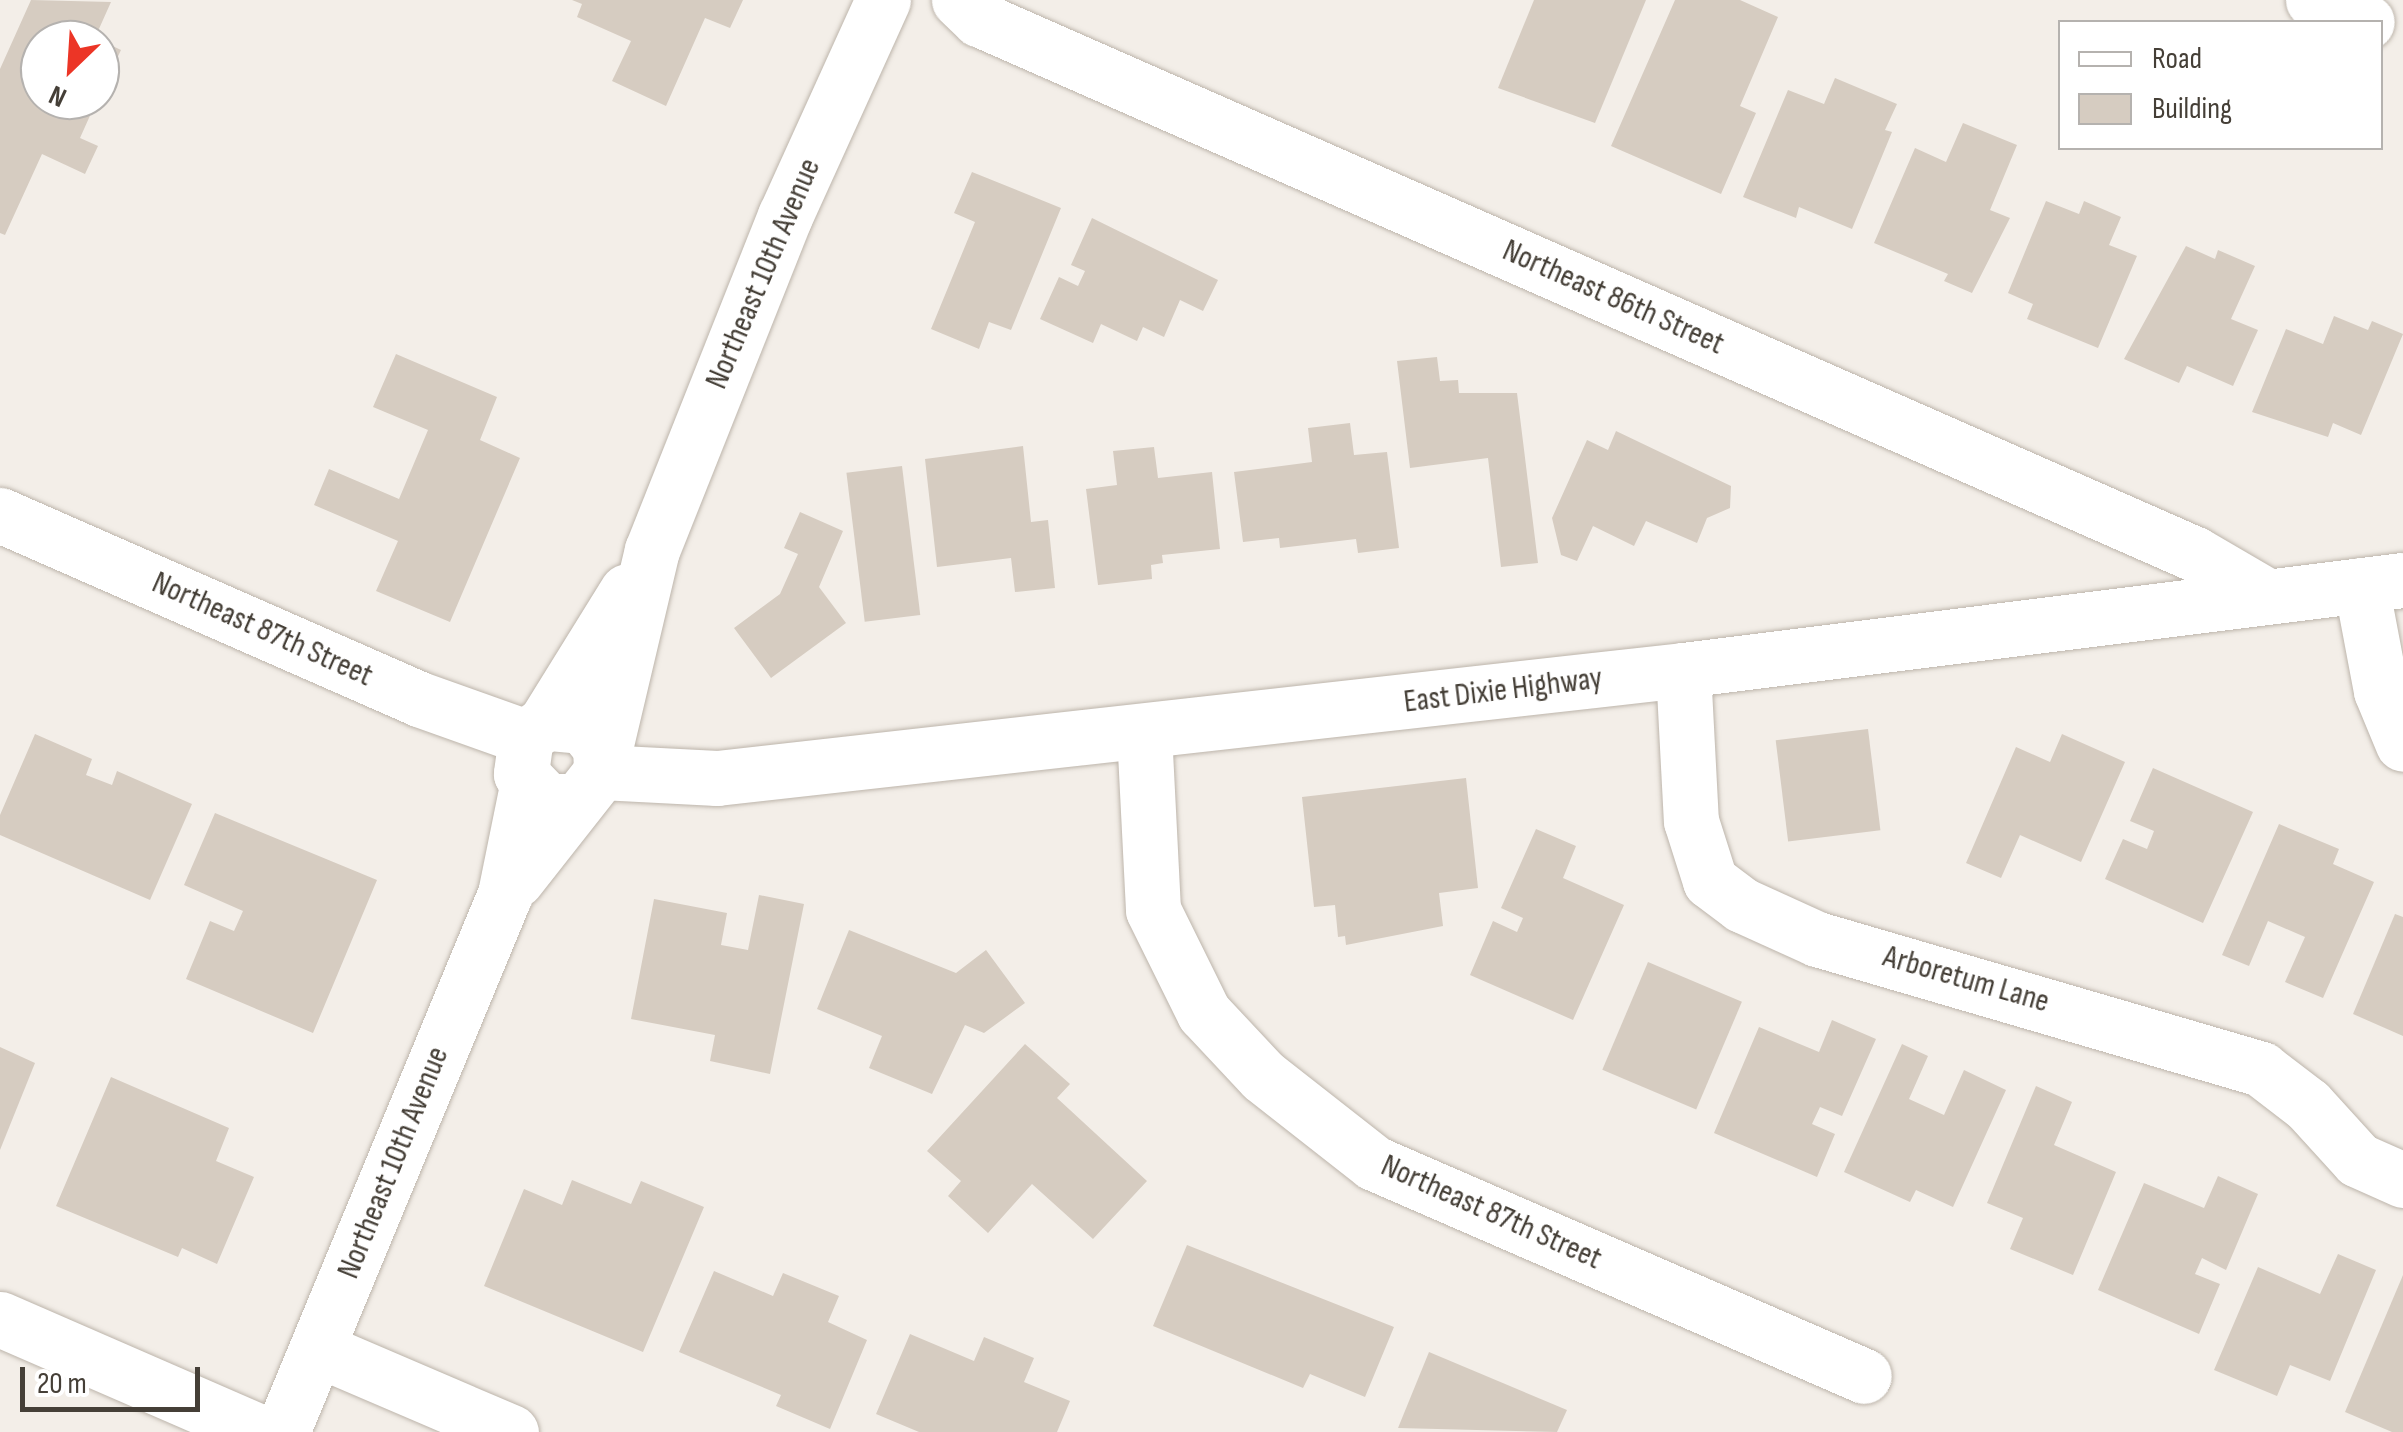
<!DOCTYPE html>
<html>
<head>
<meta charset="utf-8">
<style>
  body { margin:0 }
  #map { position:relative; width:2403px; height:1432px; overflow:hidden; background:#f3eee8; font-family:"Sofia Sans Condensed",sans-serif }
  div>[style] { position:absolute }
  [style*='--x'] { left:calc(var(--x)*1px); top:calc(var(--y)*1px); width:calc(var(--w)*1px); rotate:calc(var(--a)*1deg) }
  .building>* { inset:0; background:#d6ccc1; transform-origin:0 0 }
  .roads { filter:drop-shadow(0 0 2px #bdb5ab) drop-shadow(0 0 2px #bdb5ab) }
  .minor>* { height:55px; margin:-27.5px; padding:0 27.5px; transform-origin:27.5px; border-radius:27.5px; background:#fff }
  span { translate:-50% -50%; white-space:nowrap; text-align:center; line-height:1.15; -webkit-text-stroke:10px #fff; paint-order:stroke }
  .street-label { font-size:32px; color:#453f37 }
  .legend { position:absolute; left:2058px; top:20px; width:325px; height:130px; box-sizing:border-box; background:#fff; border:2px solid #b5b2af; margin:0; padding:12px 18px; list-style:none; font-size:30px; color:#453f37 }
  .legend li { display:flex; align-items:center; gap:20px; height:50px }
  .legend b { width:50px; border:2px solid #b5b2af }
  .north { position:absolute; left:20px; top:20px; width:100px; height:100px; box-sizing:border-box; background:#fff; border:2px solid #b5b2af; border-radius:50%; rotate:205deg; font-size:28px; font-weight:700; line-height:40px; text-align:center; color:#453f37 }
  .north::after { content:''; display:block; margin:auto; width:35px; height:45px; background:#ec3526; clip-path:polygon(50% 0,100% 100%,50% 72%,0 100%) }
  .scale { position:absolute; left:20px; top:1367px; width:180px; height:45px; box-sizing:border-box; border:5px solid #453f37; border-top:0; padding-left:12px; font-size:30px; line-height:35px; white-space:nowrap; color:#453f37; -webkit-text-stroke:8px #fff; paint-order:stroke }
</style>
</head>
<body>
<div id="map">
  <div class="building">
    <i style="clip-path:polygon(31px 0,111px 2px,94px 40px,40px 40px,40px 100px,97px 100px,80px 138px,98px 146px,85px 174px,42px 154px,5px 235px,0 233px,0 69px)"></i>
    <i style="clip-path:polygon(572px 0,743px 0,730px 28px,705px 18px,666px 106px,612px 81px,631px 41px,577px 17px,582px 4px)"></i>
    <i style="clip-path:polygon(1534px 0,1646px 0,1595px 123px,1498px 88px)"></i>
    <i style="clip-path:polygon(1675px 0,1740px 0,1778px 17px,1740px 106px,1756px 113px,1721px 194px,1611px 146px)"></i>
    <i style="clip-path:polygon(100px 40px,121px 50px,100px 94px)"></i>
    <i style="clip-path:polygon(1835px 78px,1897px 104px,1885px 130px,1892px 132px,1852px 229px,1799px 207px,1796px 218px,1743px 197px,1788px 90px,1824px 104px)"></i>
    <i style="clip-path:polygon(1963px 123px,2017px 145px,1990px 210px,2010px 218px,1972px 293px,1944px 281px,1948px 274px,1874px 243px,1915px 148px,1946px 162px)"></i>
    <i style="clip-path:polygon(972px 172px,1061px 208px,1011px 330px,989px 322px,979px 349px,931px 329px,975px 222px,954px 213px)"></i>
    <i style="clip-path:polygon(2046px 201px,2079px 214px,2084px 201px,2121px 217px,2109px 245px,2137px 256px,2098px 348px,2027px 319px,2033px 304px,2008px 293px)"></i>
    <i style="clip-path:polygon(1092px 218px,1218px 280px,1203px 311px,1180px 300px,1164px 337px,1143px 327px,1137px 341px,1101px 324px,1093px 343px,1040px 319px,1059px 277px,1078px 286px,1085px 271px,1071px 265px)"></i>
    <i style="clip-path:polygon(2186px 246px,2215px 259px,2218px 250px,2255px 266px,2231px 319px,2258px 330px,2233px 386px,2187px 366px,2179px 383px,2124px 359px)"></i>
    <i style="clip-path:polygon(2334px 316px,2368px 330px,2372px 321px,2403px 334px,2361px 435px,2333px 423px,2328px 437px,2252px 412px,2286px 329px,2323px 344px)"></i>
    <i style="clip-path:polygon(396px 354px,497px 397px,480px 440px,520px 458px,450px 622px,376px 591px,398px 541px,314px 505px,329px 469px,399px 499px,428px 430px,373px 407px)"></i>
    <i style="clip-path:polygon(1437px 357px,1440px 381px,1458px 380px,1459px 393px,1517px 393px,1538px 563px,1501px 567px,1488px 458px,1410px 468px,1397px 361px)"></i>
    <i style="clip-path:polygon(1350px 423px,1354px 455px,1387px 452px,1399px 548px,1358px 553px,1356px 539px,1280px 548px,1279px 538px,1243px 542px,1234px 472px,1312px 462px,1308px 428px)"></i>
    <i style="clip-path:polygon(1616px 431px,1731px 486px,1730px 508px,1707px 518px,1697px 543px,1646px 521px,1634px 546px,1593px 526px,1577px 561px,1561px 555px,1552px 518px,1587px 440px,1608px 450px)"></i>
    <i style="clip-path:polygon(1023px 446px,1031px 522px,1048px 520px,1055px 588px,1015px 592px,1011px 558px,937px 567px,925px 459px)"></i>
    <i style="clip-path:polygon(1154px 447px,1158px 478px,1212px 472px,1220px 549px,1162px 555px,1163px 563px,1151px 565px,1152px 579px,1098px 585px,1086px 489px,1117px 485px,1113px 451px)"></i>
    <i style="left:902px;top:466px;width:150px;height:56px;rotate:83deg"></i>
    <i style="clip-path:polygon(800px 512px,843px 531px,819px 587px,846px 623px,771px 678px,734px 628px,780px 594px,798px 554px,784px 548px)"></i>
    <i style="left:1868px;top:729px;width:102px;height:93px;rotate:83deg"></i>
    <i style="clip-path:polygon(35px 734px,92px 759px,86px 775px,112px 785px,117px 771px,192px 804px,150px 900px,0 835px,0 815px)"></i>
    <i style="clip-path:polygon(2062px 734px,2125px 762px,2081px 862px,2020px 835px,2001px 878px,1966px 863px,2016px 747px,2050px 762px)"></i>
    <i style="clip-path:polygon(2153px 768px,2253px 812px,2203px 923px,2105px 879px,2123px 839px,2147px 849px,2154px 831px,2130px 821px)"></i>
    <i style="clip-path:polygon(1466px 778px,1478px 888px,1439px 893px,1443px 926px,1346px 945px,1345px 936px,1338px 937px,1335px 905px,1314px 907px,1302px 797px)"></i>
    <i style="clip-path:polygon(215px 813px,377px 880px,313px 1033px,186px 979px,210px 921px,234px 931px,243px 911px,184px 885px)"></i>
    <i style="clip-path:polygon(2279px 824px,2339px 849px,2333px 864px,2374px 882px,2323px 998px,2285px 982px,2305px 937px,2268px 921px,2249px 966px,2222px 955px)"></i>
    <i style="clip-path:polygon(1536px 829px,1576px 846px,1563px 878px,1624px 905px,1573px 1020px,1470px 975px,1493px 921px,1517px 932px,1523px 918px,1501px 908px)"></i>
    <i style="clip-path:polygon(759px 895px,804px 904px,770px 1074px,710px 1061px,715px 1035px,631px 1019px,654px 899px,727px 913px,721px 945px,748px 950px)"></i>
    <i style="clip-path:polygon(2395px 914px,2403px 917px,2403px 1036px,2353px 1014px)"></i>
    <i style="clip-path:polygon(849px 930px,956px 973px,986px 950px,1025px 1003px,984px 1033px,965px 1025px,932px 1094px,869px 1068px,882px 1036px,817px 1009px)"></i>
    <i style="left:1648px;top:962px;width:102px;height:117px;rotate:23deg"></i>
    <i style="clip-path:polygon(1832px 1020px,1876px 1039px,1842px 1116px,1820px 1107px,1812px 1124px,1835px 1134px,1817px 1177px,1714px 1133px,1759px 1027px,1819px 1052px)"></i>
    <i style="clip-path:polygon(1025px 1044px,1070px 1084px,1057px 1098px,1147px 1181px,1093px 1239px,1032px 1184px,988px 1233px,948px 1196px,961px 1181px,927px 1151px)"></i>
    <i style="clip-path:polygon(1902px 1044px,1928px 1056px,1909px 1099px,1944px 1115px,1964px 1070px,2006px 1090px,1953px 1207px,1916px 1190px,1910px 1202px,1844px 1172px)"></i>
    <i style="clip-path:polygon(0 1047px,35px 1063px,0 1150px)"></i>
    <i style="clip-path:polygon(111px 1077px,229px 1128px,216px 1161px,254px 1177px,217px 1264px,182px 1248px,178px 1257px,56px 1206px)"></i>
    <i style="clip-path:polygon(2036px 1086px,2072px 1102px,2054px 1145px,2116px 1172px,2073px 1275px,2010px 1249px,2023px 1218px,1987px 1203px)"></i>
    <i style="clip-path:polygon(2218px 1176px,2258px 1194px,2226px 1270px,2202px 1258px,2195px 1274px,2220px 1284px,2199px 1334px,2098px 1290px,2144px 1183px,2204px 1208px)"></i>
    <i style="clip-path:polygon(572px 1180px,631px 1204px,641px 1181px,704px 1207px,643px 1352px,484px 1286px,524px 1189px,562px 1205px)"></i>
    <i style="clip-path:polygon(1187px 1245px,1394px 1327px,1365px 1397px,1310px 1374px,1303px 1388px,1153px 1326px)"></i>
    <i style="clip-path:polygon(2338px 1254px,2376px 1270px,2330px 1381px,2290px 1365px,2277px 1396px,2214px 1370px,2258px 1267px,2320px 1294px)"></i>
    <i style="clip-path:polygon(714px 1271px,773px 1296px,783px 1273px,839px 1296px,828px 1322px,867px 1340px,830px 1429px,776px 1406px,781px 1395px,679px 1352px)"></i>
    <i style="clip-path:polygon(2403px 1275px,2403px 1432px,2392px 1432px,2345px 1412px)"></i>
    <i style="clip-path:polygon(910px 1334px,974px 1361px,984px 1337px,1034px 1358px,1024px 1382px,1070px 1401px,1057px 1432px,919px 1432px,876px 1414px)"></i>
    <i style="clip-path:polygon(1429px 1352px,1567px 1410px,1557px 1432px,1398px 1428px)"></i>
  </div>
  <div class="roads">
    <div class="minor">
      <i style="--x:959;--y:0;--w:28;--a:44"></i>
      <i style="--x:979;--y:19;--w:1328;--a:23.75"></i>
      <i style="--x:2195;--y:554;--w:83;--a:30.3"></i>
      <i style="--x:2313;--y:0;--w:58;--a:22.2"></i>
      <i style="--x:0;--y:515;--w:458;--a:23.7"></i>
      <i style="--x:419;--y:699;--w:114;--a:19.6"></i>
      <i style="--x:2361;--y:585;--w:108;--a:79.3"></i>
      <i style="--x:2381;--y:691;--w:57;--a:67.5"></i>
      <i style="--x:1683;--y:670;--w:151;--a:87"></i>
      <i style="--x:1691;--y:821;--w:63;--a:72.4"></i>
      <i style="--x:1710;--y:881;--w:40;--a:37"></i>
      <i style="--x:1742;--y:905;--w:82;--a:24.4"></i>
      <i style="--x:1817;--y:939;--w:463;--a:16.3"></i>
      <i style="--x:2261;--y:1069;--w:59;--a:37.5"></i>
      <i style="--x:2308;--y:1105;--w:74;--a:47.7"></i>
      <i style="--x:2358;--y:1160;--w:49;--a:24"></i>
      <i style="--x:545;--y:723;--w:155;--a:-58.2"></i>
      <i style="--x:1144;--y:732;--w:178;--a:87.1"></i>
      <i style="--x:1153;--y:910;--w:115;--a:63.7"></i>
      <i style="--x:1204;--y:1013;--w:86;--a:46.9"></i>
      <i style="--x:1263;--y:1076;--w:141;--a:38.1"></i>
      <i style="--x:1374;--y:1163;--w:534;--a:23.49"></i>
      <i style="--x:602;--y:761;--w:217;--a:-76.7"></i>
      <i style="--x:652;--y:550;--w:360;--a:-68.3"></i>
      <i style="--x:785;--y:216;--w:237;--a:-65.6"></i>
      <i style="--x:601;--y:772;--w:116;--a:3"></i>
      <i style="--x:717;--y:778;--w:972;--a:-6.38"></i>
      <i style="--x:1683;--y:670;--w:726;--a:-7.13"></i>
      <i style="--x:516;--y:880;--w:137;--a:-51.8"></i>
      <i style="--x:601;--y:772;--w:25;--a:-92"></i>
      <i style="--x:600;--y:747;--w:27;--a:-129"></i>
      <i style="--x:583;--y:726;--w:38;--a:-175"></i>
      <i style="--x:545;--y:723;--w:24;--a:144"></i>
      <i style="--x:526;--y:737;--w:37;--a:98"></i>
      <i style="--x:521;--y:774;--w:37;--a:46"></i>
      <i style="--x:547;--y:801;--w:24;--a:0"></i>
      <i style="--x:0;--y:1319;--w:283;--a:23.5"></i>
      <i style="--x:317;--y:1349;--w:211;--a:23.2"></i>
      <i style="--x:282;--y:1432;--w:582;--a:-67.49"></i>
      <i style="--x:505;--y:894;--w:110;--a:-78.5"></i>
    </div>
  </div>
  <div class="street-label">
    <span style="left:764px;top:274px;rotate:-67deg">Northeast 10th Avenue</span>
    <span style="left:1613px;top:298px;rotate:24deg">Northeast 86th Street</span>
    <span style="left:262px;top:630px;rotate:24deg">Northeast 87th Street</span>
    <span style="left:1503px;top:691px;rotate:-7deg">East Dixie Highway</span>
    <span style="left:1966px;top:980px;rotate:16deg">Arboretum Lane</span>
    <span style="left:394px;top:1163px;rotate:-68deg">Northeast 10th Avenue</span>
    <span style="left:1491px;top:1213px;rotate:24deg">Northeast 87th Street</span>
  </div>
  <ul class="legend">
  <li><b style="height:12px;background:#fff"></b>Road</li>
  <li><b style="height:28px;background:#d6ccc1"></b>Building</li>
  </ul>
  <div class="north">N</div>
  <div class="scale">20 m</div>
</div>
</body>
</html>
